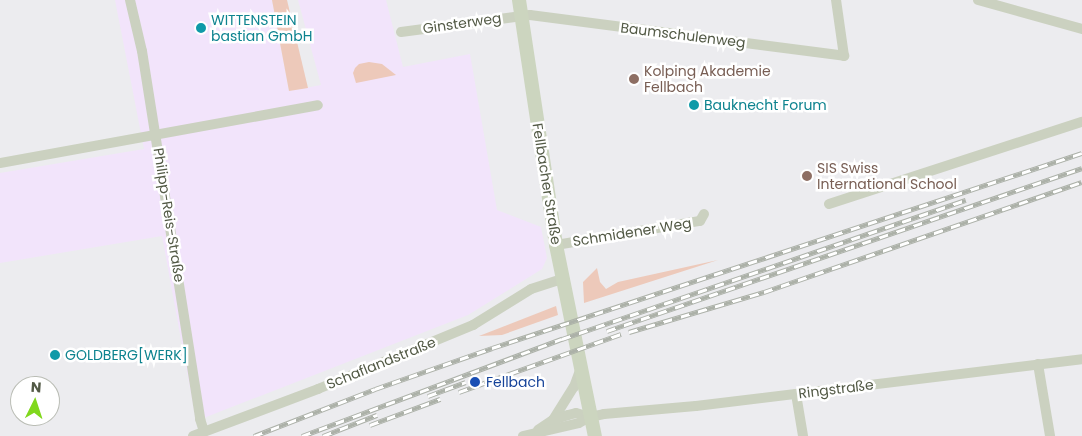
<!DOCTYPE html>
<html>
<head>
<meta charset="utf-8">
<style>
  body { margin:0 }
  #map { position:relative; width:1082px; height:436px; overflow:hidden; background:#ececef; font-family:Poppins,sans-serif }
  div>[style] { position:absolute }
  [style*='--x'] { left:calc(var(--x)*1px); top:calc(var(--y)*1px); width:calc(var(--w)*1px); rotate:calc(var(--a)*1deg) }
  .commercial>* { inset:0; background:#f2e4fb }
  .green>* { inset:0; background:#edc9ba }
  .street>* { height:10px; margin:-5px; padding:0 5px; transform-origin:5px; border-radius:5px; background:#cbd1c0 }
  .secondary>* { height:14px; margin:-7px; padding:0 7px; transform-origin:7px; border-radius:7px; background:#ccd5bf }
  .rail>* { height:5px; margin-top:-2.5px; transform-origin:0; background:repeating-linear-gradient(90deg,#fff 0 9px,#acb1a8 0 18px); box-sizing:border-box; border-block:1px solid #acb1a8 }
  .dots>* { width:14px; height:14px; translate:-50% -50%; box-sizing:border-box; border:2px solid #fff; border-radius:50% }
  span { translate:-50% -50%; white-space:nowrap; text-align:center; line-height:1.15; -webkit-text-stroke:5px #fff; paint-order:stroke }
  .culture-label { font-size:14px; color:#0d838f }
  .left { translate:0 -50%; text-align:left }
  .street-label { font-size:14px; color:#525945 }
  .education-label { font-size:14px; color:#785e54 }
  .transit-label { font-size:14px; color:#164399 }
  .north { position:absolute; left:10px; top:376px; width:50px; height:50px; box-sizing:border-box; background:#fff; border:1px solid #babdb5; border-radius:50%; rotate:4deg; font-size:14px; font-weight:700; line-height:20px; text-align:center; color:#525945 }
  .north::after { content:''; display:block; margin:auto; width:18px; height:22px; background:#81d81d; clip-path:polygon(50% 0,100% 100%,50% 72%,0 100%) }
</style>
</head>
<body>
<div id="map">
  <div class="commercial">
    <i style="clip-path:polygon(115px 0,272px 0,289px 91px,321px 85px,298px 0,386px 0,403px 67px,470px 54px,497px 210px,541px 227px,547px 258px,542px 269px,468px 315px,196px 421px,162px 236px,0 263px,0 173px,144px 149px)"></i>
  </div>
  <div class="green">
    <i style="clip-path:polygon(272px 0,287px 0,308px 88px,289px 91px)"></i>
    <i style="clip-path:polygon(369px 62px,382px 64px,396px 75px,356px 83px,353px 73px,355px 68px,359px 64px)"></i>
    <i style="clip-path:polygon(718px 260px,584px 303px,583px 282px,597px 268px,600px 282px,606px 289px,618px 282px)"></i>
    <i style="clip-path:polygon(556px 306px,558px 315px,502px 335px,479px 336px)"></i>
  </div>
  <div class="street">
    <i style="--x:130;--y:0;--w:52;--a:76.8"></i>
    <i style="--x:142;--y:51;--w:373;--a:81"></i>
    <i style="--x:200;--y:419;--w:13;--a:72"></i>
    <i style="--x:978;--y:0;--w:108;--a:15.6"></i>
    <i style="--x:401;--y:32;--w:130;--a:-7.5"></i>
    <i style="--x:530;--y:15;--w:317;--a:7.4"></i>
    <i style="--x:844;--y:56;--w:57;--a:-98.1"></i>
    <i style="--x:0;--y:163;--w:323;--a:-10.3"></i>
    <i style="--x:829;--y:204;--w:266;--a:-18"></i>
    <i style="--x:556;--y:245;--w:146;--a:-9.5"></i>
    <i style="--x:700;--y:221;--w:8;--a:-60"></i>
    <i style="--x:1038;--y:364;--w:73;--a:80.5"></i>
    <i style="--x:796;--y:394;--w:43;--a:80.5"></i>
    <i style="--x:553;--y:420;--w:39;--a:-58"></i>
    <i style="--x:574;--y:387;--w:20;--a:-70"></i>
    <i style="--x:538;--y:430;--w:18;--a:-34"></i>
    <i style="--x:553;--y:420;--w:16;--a:-18"></i>
    <i style="--x:568;--y:415;--w:8;--a:-14"></i>
    <i style="--x:576;--y:413;--w:15;--a:16"></i>
    <i style="--x:193;--y:436;--w:134;--a:-20.6"></i>
    <i style="--x:318;--y:389;--w:168;--a:-22.4"></i>
    <i style="--x:473;--y:325;--w:68;--a:-31.8"></i>
    <i style="--x:531;--y:289;--w:35;--a:-18"></i>
    <i style="--x:523;--y:436;--w:57;--a:-13.1"></i>
    <i style="--x:579;--y:423;--w:13;--a:-29"></i>
    <i style="--x:590;--y:417;--w:14;--a:-12"></i>
    <i style="--x:604;--y:414;--w:92;--a:-5"></i>
    <i style="--x:696;--y:406;--w:389;--a:-6.9"></i>
  </div>
  <div class="secondary">
    <i style="--x:519;--y:0;--w:248;--a:81.4"></i>
    <i style="--x:556;--y:245;--w:195;--a:78.5"></i>
  </div>
  <div class="rail">
    <i style="--x:607;--y:331;--w:502;--a:-18.94"></i>
    <i style="--x:629;--y:332;--w:141;--a:-16.5"></i>
    <i style="--x:764;--y:292;--w:336;--a:-19.1"></i>
    <i style="--x:459;--y:392;--w:172;--a:-19.7"></i>
    <i style="--x:428;--y:396;--w:40;--a:-20.2"></i>
    <i style="--x:370;--y:425;--w:75;--a:-20.4"></i>
    <i style="--x:254;--y:436;--w:130;--a:-21.2"></i>
    <i style="--x:375;--y:389;--w:124;--a:-19.3"></i>
    <i style="--x:492;--y:348;--w:621;--a:-18.29"></i>
    <i style="--x:302;--y:436;--w:278;--a:-20.5"></i>
    <i style="--x:562;--y:339;--w:427;--a:-19"></i>
    <i style="--x:323;--y:436;--w:58;--a:-21.3"></i>
  </div>
  <div class="dots">
    <i style="left:201px;top:28px;background:#0f9aa8"></i>
    <i style="left:634px;top:79px;background:#8d6e63"></i>
    <i style="left:694px;top:105px;background:#0f9aa8"></i>
    <i style="left:807px;top:176px;background:#8d6e63"></i>
    <i style="left:55px;top:355px;background:#0f9aa8"></i>
    <i style="left:475px;top:382px;background:#1a4fb4"></i>
  </div>
  <div class="culture-label">
    <span class="left" style="left:211px;top:28px">WITTENSTEIN<br>bastian GmbH</span>
    <span class="left" style="left:704px;top:105px">Bauknecht Forum</span>
    <span class="left" style="left:65px;top:355px">GOLDBERG[WERK]</span>
  </div>
  <div class="street-label">
    <span style="left:462px;top:23px;rotate:-8deg">Ginsterweg</span>
    <span style="left:683px;top:35px;rotate:7deg">Baumschulenweg</span>
    <span style="left:547px;top:184px;rotate:81deg">Fellbacher Straße</span>
    <span style="left:169px;top:215px;rotate:81deg">Philipp-Reis-Straße</span>
    <span style="left:632px;top:232px;rotate:-9deg">Schmidener Weg</span>
    <span style="left:381px;top:363px;rotate:-22deg">Schaflandstraße</span>
    <span style="left:836px;top:389px;rotate:-7deg">Ringstraße</span>
  </div>
  <div class="education-label">
    <span class="left" style="left:644px;top:79px">Kolping Akademie<br>Fellbach</span>
    <span class="left" style="left:817px;top:176px">SIS Swiss<br>International School</span>
  </div>
  <div class="transit-label">
    <span class="left" style="left:486px;top:382px">Fellbach</span>
  </div>
  <div class="north">N</div>
</div>
</body>
</html>
